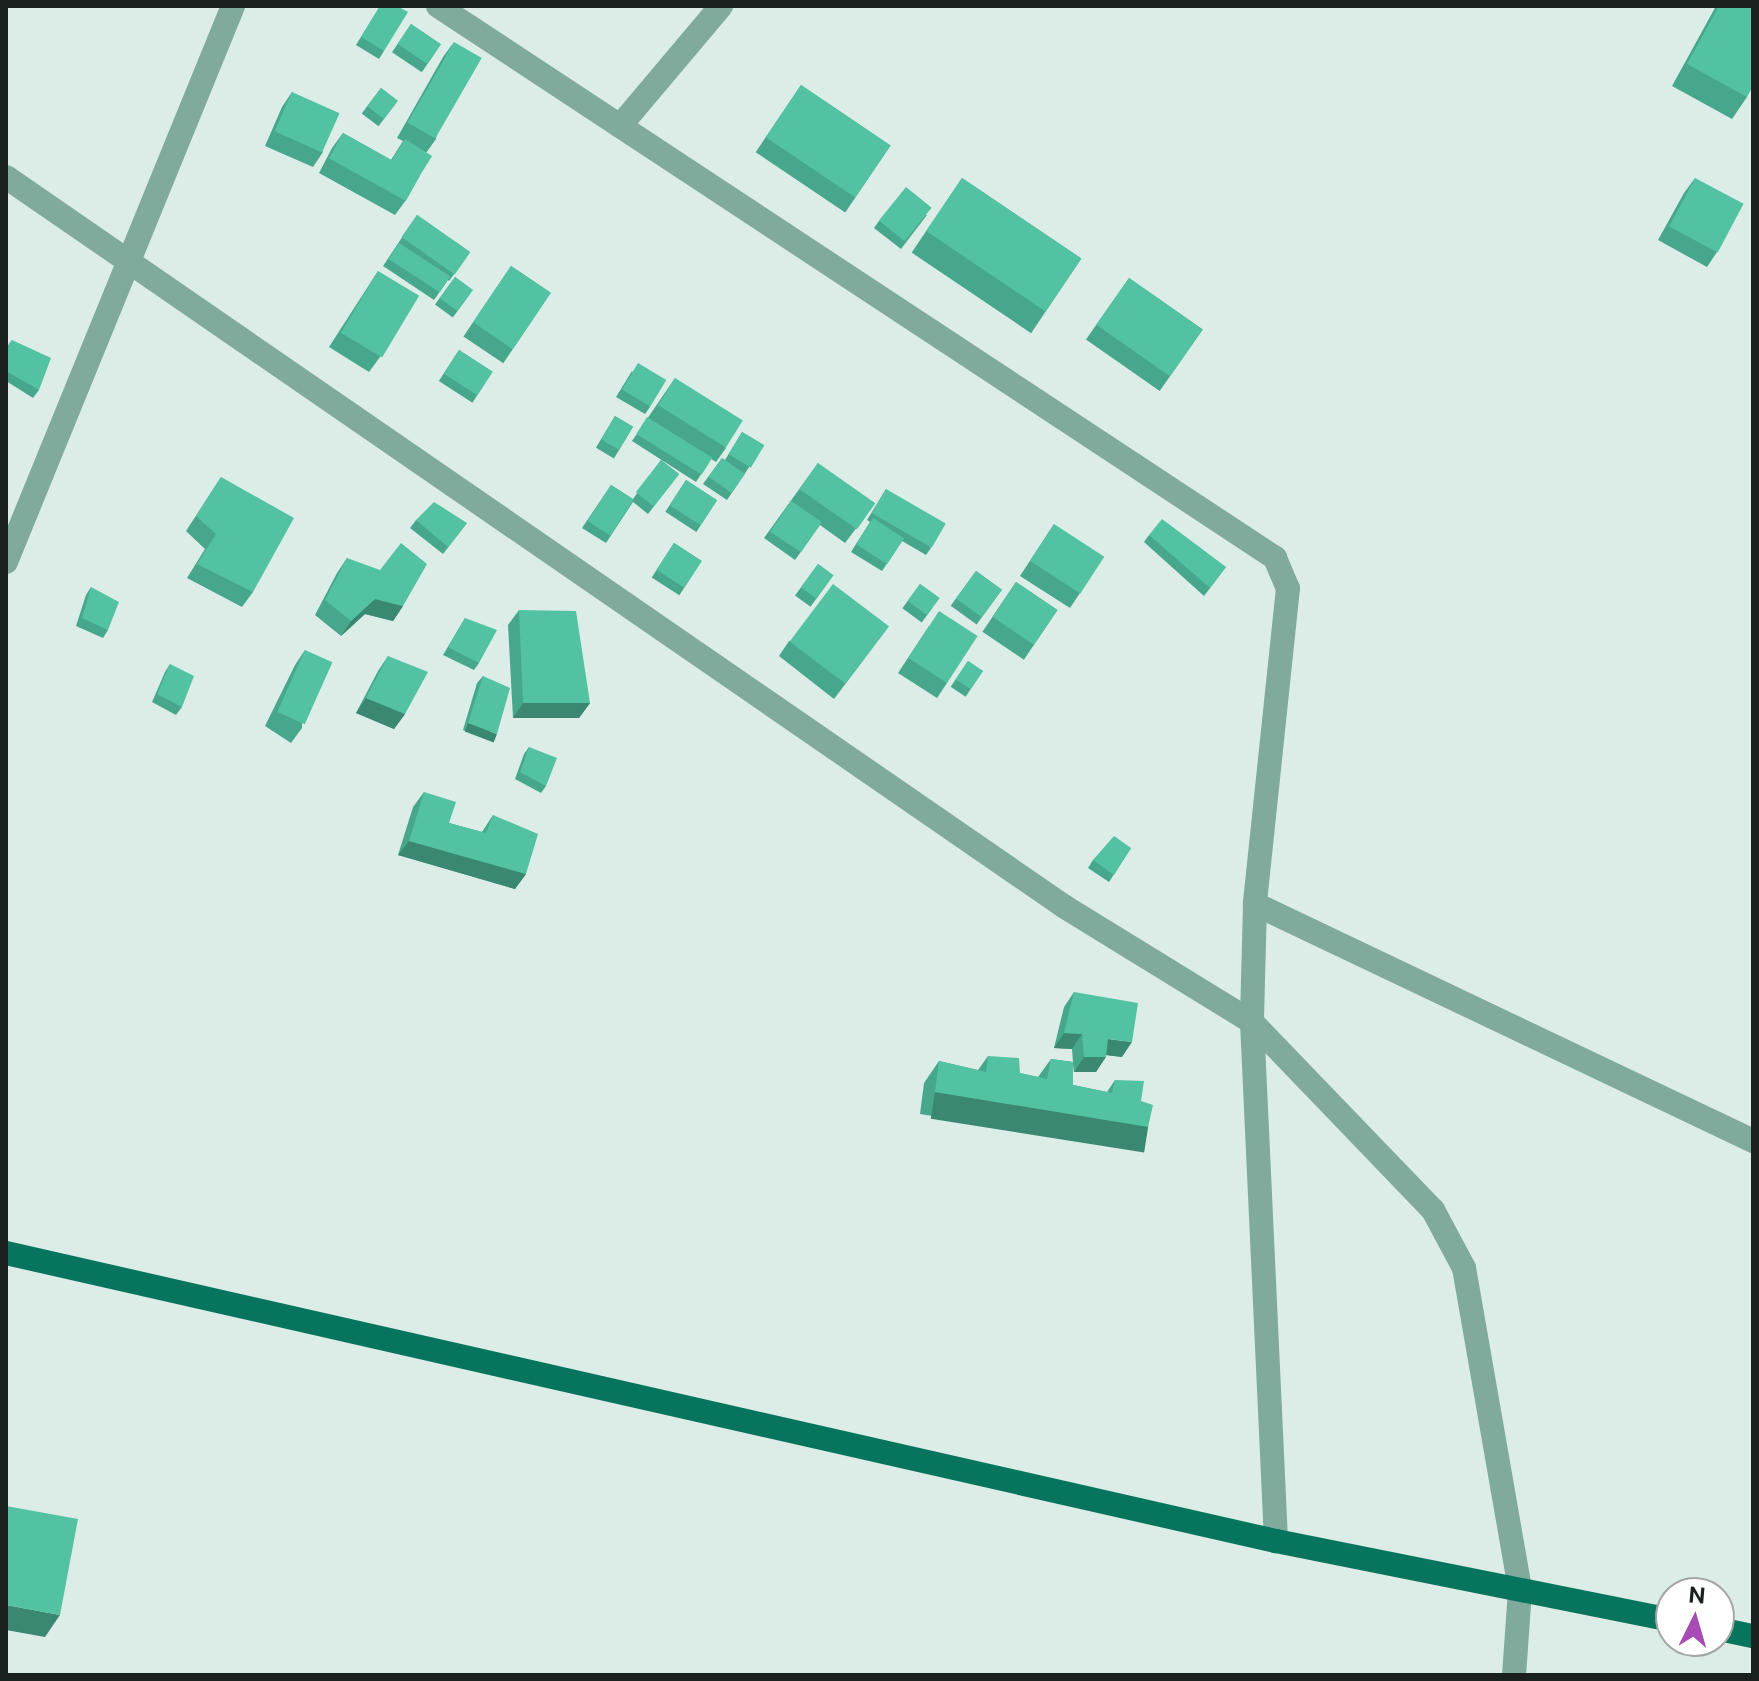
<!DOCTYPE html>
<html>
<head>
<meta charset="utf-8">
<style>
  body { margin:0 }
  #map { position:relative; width:1759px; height:1681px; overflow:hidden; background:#dbede6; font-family:"Public Sans",sans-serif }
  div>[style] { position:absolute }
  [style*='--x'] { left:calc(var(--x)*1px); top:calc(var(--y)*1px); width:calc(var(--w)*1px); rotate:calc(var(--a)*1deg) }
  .minor>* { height:24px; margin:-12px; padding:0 12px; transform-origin:12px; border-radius:12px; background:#7faa9c }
  .major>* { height:24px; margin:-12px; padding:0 12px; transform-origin:12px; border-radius:12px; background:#07745d }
  .wall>* { inset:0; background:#47a78c; transform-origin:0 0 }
  .shaded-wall>* { inset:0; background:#3a8872; transform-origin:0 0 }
  .building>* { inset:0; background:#53c2a3; transform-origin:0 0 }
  span { translate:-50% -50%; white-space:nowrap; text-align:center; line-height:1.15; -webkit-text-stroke:6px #fff; paint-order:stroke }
  .frame { position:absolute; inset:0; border:8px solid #19201d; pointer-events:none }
  .north { position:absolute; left:1655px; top:1577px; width:80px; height:80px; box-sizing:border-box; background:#fff; border:2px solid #a3a6a5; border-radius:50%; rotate:5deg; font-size:22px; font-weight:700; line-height:32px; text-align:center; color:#19201d }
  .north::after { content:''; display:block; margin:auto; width:28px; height:36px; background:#a74bb5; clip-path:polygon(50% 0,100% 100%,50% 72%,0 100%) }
</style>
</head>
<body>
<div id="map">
  <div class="minor">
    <i style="--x:438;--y:6;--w:1003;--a:33.4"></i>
    <i style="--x:1275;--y:558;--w:33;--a:67"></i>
    <i style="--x:1288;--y:588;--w:318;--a:96"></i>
    <i style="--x:1255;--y:904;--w:118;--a:91.5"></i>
    <i style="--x:1252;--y:1022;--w:520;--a:87.35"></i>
    <i style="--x:620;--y:126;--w:157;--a:-49.9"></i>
    <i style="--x:6;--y:177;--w:1286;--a:34.58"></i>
    <i style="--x:1065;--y:907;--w:220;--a:31.6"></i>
    <i style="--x:1252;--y:1022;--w:261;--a:46.1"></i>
    <i style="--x:1433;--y:1210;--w:66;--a:61.9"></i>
    <i style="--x:1464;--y:1268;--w:327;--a:80.1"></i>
    <i style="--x:1520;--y:1590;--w:85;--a:94"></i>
    <i style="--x:6;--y:562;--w:601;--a:-67.79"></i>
    <i style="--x:1255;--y:904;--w:552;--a:25.45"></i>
  </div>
  <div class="major">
    <i style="--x:6;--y:1253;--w:1302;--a:12.78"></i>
    <i style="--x:1276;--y:1541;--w:403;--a:11.3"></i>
    <i style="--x:1719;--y:1629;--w:35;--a:12"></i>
  </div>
  <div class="wall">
    <i style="clip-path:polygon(380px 6px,384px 51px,379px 59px,356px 45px)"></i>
    <i style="clip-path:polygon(1716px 6px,1753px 6px,1747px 97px,1732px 119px,1672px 86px)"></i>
    <i style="left:411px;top:24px;width:36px;height:34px;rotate:34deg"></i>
    <i style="clip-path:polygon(454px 42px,436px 139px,426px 153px,406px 200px,395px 215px,319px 173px,332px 148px,343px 133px,391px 160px,403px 141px,397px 138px,443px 57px)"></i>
    <i style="left:801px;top:85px;width:108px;height:81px;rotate:34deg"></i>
    <i style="left:381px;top:88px;width:21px;height:32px;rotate:37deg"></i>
    <i style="clip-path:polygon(292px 92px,323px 152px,313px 167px,265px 146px,282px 107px)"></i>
    <i style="left:962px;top:178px;width:144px;height:90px;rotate:34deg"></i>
    <i style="clip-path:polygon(1695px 178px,1717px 252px,1707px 267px,1658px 240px,1684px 193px)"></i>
    <i style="clip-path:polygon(417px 215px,470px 252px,449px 281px,448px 280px,434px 300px,383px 266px)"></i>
    <i style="clip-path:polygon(927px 215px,901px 249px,874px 228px,879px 221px)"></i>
    <i style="left:511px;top:266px;width:48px;height:85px;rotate:34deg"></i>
    <i style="clip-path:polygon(378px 271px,380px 357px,369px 372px,329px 347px)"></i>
    <i style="left:455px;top:277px;width:22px;height:34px;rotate:36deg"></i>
    <i style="left:1129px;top:278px;width:90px;height:75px;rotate:35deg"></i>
    <i style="clip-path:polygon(12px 340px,39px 390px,33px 398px,6px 381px,6px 348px)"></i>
    <i style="left:459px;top:350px;width:40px;height:37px;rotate:33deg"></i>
    <i style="clip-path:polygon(632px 371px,650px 407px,645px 414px,616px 397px)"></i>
    <i style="clip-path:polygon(675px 378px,726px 448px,716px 462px,711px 459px,696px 482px,632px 441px)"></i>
    <i style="left:615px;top:416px;width:21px;height:37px;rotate:31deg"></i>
    <i style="clip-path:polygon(742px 432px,764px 445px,727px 500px,703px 484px,722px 458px,725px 460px)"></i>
    <i style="clip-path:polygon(661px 460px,679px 474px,648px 514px,633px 502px,606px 543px,582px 528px,611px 485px,633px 499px)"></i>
    <i style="clip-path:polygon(818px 463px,864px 518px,845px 543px,820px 525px,795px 560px,764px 538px)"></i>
    <i style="clip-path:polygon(221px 477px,253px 592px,242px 607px,187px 578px,205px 549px,186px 531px)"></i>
    <i style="left:686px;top:480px;width:37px;height:38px;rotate:33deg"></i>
    <i style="clip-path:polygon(886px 489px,931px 548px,926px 555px,902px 541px,882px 571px,851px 552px,870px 522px,867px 520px)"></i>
    <i style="clip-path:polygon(416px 520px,467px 523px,443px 554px,410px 528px)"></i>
    <i style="clip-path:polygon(1054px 524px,1080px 593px,1070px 608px,1020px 576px)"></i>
    <i style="clip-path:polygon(1149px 535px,1226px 567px,1204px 596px,1144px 542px)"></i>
    <i style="left:674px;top:543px;width:33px;height:41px;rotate:33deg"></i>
    <i style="clip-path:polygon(347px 558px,403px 606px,393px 621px,365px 614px,341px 636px,315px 615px,337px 573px)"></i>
    <i style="left:818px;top:564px;width:19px;height:39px;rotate:36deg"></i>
    <i style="left:976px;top:571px;width:32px;height:43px;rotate:36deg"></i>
    <i style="left:1016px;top:582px;width:50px;height:60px;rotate:34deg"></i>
    <i style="left:920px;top:584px;width:24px;height:30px;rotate:36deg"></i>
    <i style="clip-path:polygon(91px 587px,108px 630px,103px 638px,76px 626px,86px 595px)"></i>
    <i style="clip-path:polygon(519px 610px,590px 703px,579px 718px,513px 718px,508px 625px)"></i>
    <i style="clip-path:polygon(465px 618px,479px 663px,474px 670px,443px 655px)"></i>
    <i style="clip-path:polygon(889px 626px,834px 699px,779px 656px,789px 641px)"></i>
    <i style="clip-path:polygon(929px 626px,947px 683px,937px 698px,898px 673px)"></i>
    <i style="clip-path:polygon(305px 650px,302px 728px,291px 743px,265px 726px,295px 665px)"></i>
    <i style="clip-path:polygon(388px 656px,405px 714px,394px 729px,356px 713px,378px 671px)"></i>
    <i style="left:968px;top:661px;width:18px;height:31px;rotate:34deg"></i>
    <i style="clip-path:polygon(170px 664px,182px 707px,176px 715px,152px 702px,165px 672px)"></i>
    <i style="clip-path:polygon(483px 676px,492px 741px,463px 730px,477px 683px)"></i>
    <i style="clip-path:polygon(529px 747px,546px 786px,541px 793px,515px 779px,524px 754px)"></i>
    <i style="clip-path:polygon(424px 792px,449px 823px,482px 832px,493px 815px,526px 874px,515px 889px,398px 855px,413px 807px)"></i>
    <i style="clip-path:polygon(1131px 848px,1109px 882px,1088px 868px,1093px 860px)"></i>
    <i style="clip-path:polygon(1074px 992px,1122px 1057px,1106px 1055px,1096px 1072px,1074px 1072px,1073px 1064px,1073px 1085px,1107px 1092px,1115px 1080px,1133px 1149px,920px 1114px,924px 1083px,939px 1061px,978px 1070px,988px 1056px,1020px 1073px,1038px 1077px,1051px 1059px,1073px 1062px,1072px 1049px,1054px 1048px,1064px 1007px)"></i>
  </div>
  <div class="shaded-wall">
    <i style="clip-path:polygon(375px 599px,403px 606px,393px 621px,365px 614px,341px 636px,351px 621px)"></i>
    <i style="clip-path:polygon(366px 698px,405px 714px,394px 729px,356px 713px)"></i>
    <i style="clip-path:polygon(523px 703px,590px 703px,579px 718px,513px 718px)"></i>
    <i style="left:468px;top:723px;width:31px;height:9px;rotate:21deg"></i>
    <i style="clip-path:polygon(409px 841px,526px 874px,515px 889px,398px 855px)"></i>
    <i style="clip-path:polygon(1064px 1033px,1082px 1034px,1072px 1049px,1054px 1048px)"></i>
    <i style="clip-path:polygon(1108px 1039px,1132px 1042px,1122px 1057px,1098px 1054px)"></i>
    <i style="clip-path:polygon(1084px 1057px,1106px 1057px,1096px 1072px,1074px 1072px)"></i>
    <i style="left:935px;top:1092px;width:216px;height:27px;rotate:9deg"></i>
    <i style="clip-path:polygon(6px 1605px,60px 1615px,45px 1637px,6px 1630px)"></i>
  </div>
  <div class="building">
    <i style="clip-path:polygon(380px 6px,397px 6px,408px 12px,384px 51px,361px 37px)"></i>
    <i style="clip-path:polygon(1719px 6px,1753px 6px,1753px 86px,1747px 97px,1687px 64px)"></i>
    <i style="left:411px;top:24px;width:36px;height:24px;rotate:34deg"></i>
    <i style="left:454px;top:42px;width:32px;height:93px;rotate:30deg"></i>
    <i style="left:801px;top:85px;width:108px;height:63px;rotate:34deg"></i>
    <i style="left:381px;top:88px;width:21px;height:23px;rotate:37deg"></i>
    <i style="left:292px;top:92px;width:52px;height:43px;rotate:24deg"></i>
    <i style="left:343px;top:133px;width:88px;height:29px;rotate:29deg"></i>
    <i style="left:405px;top:139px;width:32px;height:26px;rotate:32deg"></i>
    <i style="left:962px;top:178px;width:144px;height:64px;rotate:34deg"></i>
    <i style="left:1695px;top:178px;width:55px;height:55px;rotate:28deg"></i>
    <i style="left:906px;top:187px;width:33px;height:43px;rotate:39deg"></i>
    <i style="left:417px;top:215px;width:65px;height:27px;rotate:35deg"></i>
    <i style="left:399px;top:243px;width:61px;height:19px;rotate:33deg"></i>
    <i style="left:511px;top:266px;width:48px;height:68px;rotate:34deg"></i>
    <i style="left:378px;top:271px;width:48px;height:72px;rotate:31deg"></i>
    <i style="left:455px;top:277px;width:22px;height:26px;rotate:36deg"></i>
    <i style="left:1129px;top:278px;width:90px;height:57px;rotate:35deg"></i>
    <i style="clip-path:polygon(12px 340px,51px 358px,39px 390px,6px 371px,6px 350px)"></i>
    <i style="left:459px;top:350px;width:40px;height:28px;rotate:33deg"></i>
    <i style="left:638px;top:363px;width:33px;height:31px;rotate:31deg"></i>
    <i style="left:675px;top:378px;width:80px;height:32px;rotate:32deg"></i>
    <i style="left:615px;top:416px;width:21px;height:27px;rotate:31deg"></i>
    <i style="left:647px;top:417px;width:77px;height:20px;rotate:32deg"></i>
    <i style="left:742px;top:432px;width:26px;height:26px;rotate:31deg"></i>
    <i style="left:722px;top:458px;width:28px;height:23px;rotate:35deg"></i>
    <i style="left:661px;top:460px;width:23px;height:41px;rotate:38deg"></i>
    <i style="left:818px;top:463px;width:70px;height:32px;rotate:35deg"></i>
    <i style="clip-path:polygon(221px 477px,294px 518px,253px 592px,197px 564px,216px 534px,196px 516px)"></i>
    <i style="left:686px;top:480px;width:37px;height:30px;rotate:33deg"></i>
    <i style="left:611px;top:485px;width:27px;height:43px;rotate:33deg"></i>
    <i style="left:886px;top:489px;width:69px;height:28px;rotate:30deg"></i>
    <i style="left:791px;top:501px;width:37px;height:37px;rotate:34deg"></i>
    <i style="clip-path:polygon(434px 502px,467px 523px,448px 547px,416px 520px)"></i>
    <i style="left:873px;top:518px;width:37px;height:31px;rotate:33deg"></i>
    <i style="clip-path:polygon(1162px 519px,1226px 567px,1210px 588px,1149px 535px)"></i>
    <i style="left:1054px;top:524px;width:60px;height:44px;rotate:33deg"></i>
    <i style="clip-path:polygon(401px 543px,427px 564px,403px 606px,375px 599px,351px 621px,325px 600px,347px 558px,380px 570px)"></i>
    <i style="left:674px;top:543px;width:33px;height:32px;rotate:33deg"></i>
    <i style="left:818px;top:564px;width:19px;height:29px;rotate:36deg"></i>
    <i style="left:976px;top:571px;width:32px;height:34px;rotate:36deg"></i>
    <i style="left:1016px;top:582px;width:50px;height:42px;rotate:34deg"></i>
    <i style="left:833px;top:584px;width:70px;height:72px;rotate:37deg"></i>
    <i style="left:920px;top:584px;width:24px;height:21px;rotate:36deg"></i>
    <i style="clip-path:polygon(91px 587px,119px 602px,108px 630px,82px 618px)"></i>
    <i style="clip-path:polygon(519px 610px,576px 611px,590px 703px,523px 703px)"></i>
    <i style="left:939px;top:611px;width:46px;height:56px;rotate:33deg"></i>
    <i style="clip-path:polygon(465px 618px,497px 630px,479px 663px,448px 647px)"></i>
    <i style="left:305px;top:650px;width:30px;height:68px;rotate:24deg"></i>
    <i style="clip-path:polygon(388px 656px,428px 672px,405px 714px,366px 698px)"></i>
    <i style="left:968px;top:661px;width:18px;height:22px;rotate:34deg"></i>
    <i style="clip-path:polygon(170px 664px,194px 676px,182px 707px,157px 694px)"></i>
    <i style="clip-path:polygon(483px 676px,510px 688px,497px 734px,468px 723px)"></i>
    <i style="clip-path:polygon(529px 747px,557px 758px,546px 786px,520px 772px)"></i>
    <i style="clip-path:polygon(424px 792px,456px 802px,449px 823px,486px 833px,493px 815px,538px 834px,526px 874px,409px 841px)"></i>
    <i style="clip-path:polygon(1114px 836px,1131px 848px,1114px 875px,1093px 860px)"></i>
    <i style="clip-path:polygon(1074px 992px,1138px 1003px,1132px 1042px,1108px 1039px,1106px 1057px,1084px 1057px,1082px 1034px,1064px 1033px)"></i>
    <i style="clip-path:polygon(988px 1056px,1019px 1058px,1020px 1073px,1047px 1079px,1051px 1059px,1073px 1062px,1073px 1085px,1112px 1093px,1115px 1080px,1144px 1081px,1141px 1101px,1153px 1105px,1148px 1127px,935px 1092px,939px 1061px,986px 1072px)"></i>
    <i style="clip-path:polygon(6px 1506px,78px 1519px,60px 1615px,6px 1605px)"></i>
  </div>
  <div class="frame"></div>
  <div class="north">N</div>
</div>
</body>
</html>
